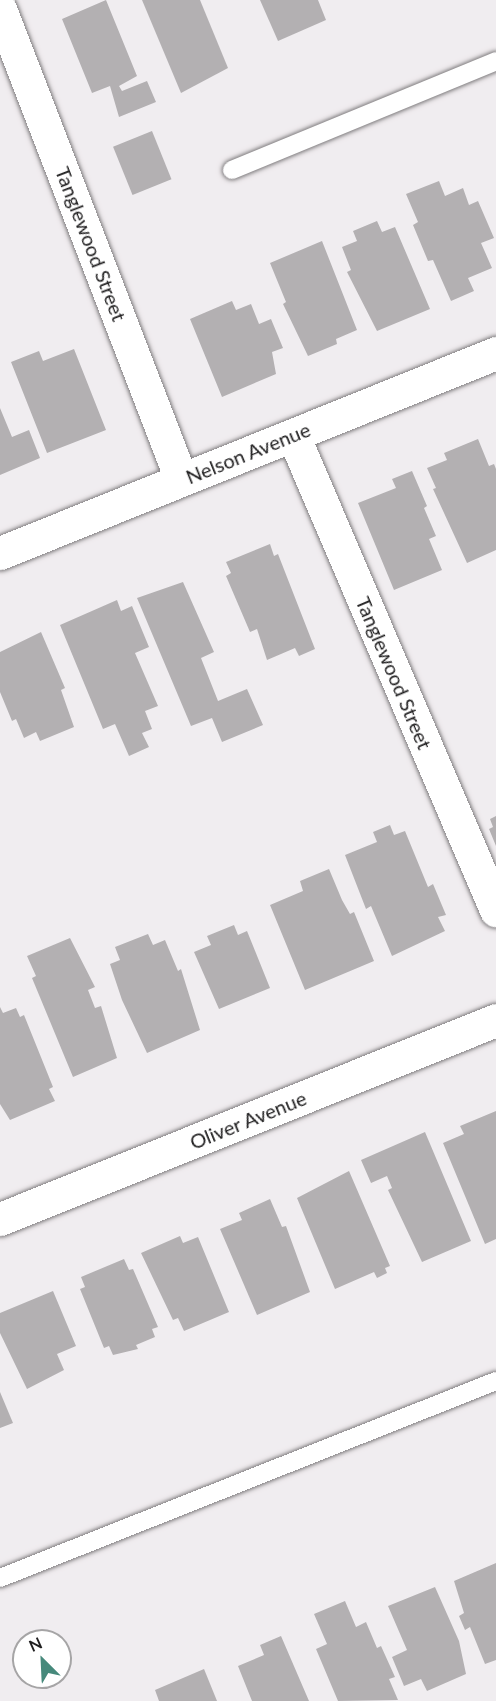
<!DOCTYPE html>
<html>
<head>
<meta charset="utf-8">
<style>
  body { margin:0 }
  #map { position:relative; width:496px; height:1701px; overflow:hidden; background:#f0edf0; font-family:Lato,sans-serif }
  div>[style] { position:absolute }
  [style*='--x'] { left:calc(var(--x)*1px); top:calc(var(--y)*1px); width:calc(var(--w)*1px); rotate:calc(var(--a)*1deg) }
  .building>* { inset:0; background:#b3b0b2; transform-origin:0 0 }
  .roads { filter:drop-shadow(0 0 2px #807d7f) drop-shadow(0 0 2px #807d7f) }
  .service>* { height:18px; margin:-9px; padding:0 9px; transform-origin:9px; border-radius:9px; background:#fff }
  .minor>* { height:33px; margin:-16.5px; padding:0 16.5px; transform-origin:16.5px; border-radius:16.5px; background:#fff }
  span { translate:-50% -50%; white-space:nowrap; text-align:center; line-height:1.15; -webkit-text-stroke:5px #fff; paint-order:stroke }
  .street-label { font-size:20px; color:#201f20 }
  .north { position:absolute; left:12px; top:1629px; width:60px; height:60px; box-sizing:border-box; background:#fff; border:2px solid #a6a5a6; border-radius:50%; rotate:336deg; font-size:16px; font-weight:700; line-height:24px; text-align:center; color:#201f20 }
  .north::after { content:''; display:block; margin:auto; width:21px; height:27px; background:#46897b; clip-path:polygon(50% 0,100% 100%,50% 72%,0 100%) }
</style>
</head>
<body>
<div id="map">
  <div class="building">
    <i style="clip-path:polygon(106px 0,137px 76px,119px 86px,122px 91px,147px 81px,156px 102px,119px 117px,110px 86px,92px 93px,62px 19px)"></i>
    <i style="clip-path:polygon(142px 0,200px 0,228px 68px,181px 93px)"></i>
    <i style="clip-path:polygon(260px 0,318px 0,326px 20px,278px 41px)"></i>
    <i style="left:152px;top:131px;width:52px;height:42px;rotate:68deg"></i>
    <i style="clip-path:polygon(439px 181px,445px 196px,463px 188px,469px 205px,478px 201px,494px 238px,481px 243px,492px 268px,468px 278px,474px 291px,451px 301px,433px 260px,428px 261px,413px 225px,418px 222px,406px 194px)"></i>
    <i style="clip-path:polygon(377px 221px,382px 232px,395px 227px,430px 309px,377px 331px,347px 272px,351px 270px,342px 247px,357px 241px,353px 231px)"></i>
    <i style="clip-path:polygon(322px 241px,357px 330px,336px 339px,337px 344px,308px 356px,283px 304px,286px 302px,270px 263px)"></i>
    <i style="clip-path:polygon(232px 301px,236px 310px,251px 304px,259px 324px,271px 319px,283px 348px,272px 352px,276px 374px,222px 397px,190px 319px)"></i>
    <i style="clip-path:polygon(74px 349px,106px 430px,47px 453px,11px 362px,39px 351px,43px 361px)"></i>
    <i style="clip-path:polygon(0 408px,12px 437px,29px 430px,40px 458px,0 475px)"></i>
    <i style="clip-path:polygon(478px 439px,489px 466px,494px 464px,496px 469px,496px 550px,467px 563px,433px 489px,436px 488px,427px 468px,447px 460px,444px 453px)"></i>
    <i style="clip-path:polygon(412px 471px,427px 506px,424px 508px,436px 536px,429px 539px,442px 570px,394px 590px,358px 503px,396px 488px,392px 479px)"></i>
    <i style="clip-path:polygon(270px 544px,274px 556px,278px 554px,315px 649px,299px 656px,295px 648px,267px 660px,257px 629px,250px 632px,226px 576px,231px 573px,226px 562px)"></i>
    <i style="clip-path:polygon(183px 582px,214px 652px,201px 658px,218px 701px,247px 689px,263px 725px,222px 742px,212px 718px,191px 726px,137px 598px)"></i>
    <i style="clip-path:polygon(117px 600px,121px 611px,132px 606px,149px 647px,135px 653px,158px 706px,145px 711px,152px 729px,142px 733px,149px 747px,129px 756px,115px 724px,103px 729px,60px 625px)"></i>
    <i style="clip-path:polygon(41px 632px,65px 688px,61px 690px,74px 727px,40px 741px,36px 732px,24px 738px,16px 719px,12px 721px,0 692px,0 652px)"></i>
    <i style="clip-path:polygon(496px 816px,496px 846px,489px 829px,493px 827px,490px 819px)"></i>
    <i style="clip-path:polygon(390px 825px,394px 835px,405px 831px,428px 887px,433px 884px,446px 915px,438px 917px,445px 931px,392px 956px,371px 906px,366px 909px,345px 855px,377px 842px,373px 832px)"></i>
    <i style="clip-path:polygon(329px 869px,342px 900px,350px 914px,354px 912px,374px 961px,305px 990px,270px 905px,303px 891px,300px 881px)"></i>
    <i style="clip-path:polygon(234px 925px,238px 935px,247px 931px,270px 988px,219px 1009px,194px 952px,211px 945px,207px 936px)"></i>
    <i style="clip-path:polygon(148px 934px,153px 945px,165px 940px,178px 971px,181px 969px,200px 1030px,147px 1053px,122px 1000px,110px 964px,120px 960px,115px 947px)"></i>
    <i style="clip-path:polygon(70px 938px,95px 987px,88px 990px,95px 1008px,101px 1006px,117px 1058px,73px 1077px,32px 978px,36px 976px,27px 956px)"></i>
    <i style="clip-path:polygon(0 1007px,3px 1013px,16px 1008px,20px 1017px,24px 1015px,53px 1087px,49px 1089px,55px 1101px,10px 1120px,0 1104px)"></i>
    <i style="clip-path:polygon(496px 1111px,496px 1239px,485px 1244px,443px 1143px,464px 1134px,460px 1126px)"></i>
    <i style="clip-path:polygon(425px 1132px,471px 1241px,422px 1262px,388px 1190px,392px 1188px,387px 1176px,371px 1183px,361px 1160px)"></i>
    <i style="clip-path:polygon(349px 1171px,390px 1266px,385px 1268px,387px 1273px,377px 1278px,374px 1272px,335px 1289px,297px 1198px)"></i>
    <i style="clip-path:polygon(270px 1199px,282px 1227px,286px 1226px,310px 1292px,257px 1315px,220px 1229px,242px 1220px,239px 1213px)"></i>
    <i style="clip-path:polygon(180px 1236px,183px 1243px,198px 1237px,229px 1312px,184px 1331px,178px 1318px,173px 1320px,141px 1253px)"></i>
    <i style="clip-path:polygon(124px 1259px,129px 1270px,133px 1269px,158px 1327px,152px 1329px,155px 1337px,136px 1345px,138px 1349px,113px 1355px,109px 1346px,104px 1348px,80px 1289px,85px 1287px,81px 1277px)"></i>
    <i style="clip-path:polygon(53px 1291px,76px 1346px,57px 1354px,64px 1370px,27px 1389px,0 1333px,0 1313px)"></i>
    <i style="clip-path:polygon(0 1392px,13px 1423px,0 1428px)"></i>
    <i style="clip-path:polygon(496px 1563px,496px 1660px,485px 1664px,470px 1627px,465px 1630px,459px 1616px,464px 1613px,454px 1581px)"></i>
    <i style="clip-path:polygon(435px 1587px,459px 1641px,466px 1674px,427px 1691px,421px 1679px,404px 1686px,392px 1657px,407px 1650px,388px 1606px)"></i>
    <i style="clip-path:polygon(345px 1601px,356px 1627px,366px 1622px,377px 1648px,381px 1646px,395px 1677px,389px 1679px,398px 1700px,338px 1701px,316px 1649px,327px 1644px,314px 1614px)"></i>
    <i style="clip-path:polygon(281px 1636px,309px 1701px,252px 1701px,238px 1666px,264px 1655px,260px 1645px)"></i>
    <i style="clip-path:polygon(204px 1669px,217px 1701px,159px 1701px,155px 1690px)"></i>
  </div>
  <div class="roads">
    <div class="service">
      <i style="--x:232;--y:170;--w:286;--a:-22.4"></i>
      <i style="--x:0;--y:1578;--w:534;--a:-21.66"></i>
    </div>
    <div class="minor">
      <i style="--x:0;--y:9;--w:504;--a:68.94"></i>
      <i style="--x:293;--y:435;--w:517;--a:66.86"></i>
      <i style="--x:0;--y:553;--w:535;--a:-21.96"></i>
      <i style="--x:0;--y:1219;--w:534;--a:-21.86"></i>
    </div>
  </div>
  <div class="street-label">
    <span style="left:91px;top:244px;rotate:69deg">Tanglewood Street</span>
    <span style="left:248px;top:453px;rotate:-22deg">Nelson Avenue</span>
    <span style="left:394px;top:673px;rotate:67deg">Tanglewood Street</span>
    <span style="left:248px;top:1120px;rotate:-22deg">Oliver Avenue</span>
  </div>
  <div class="north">N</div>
</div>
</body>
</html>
